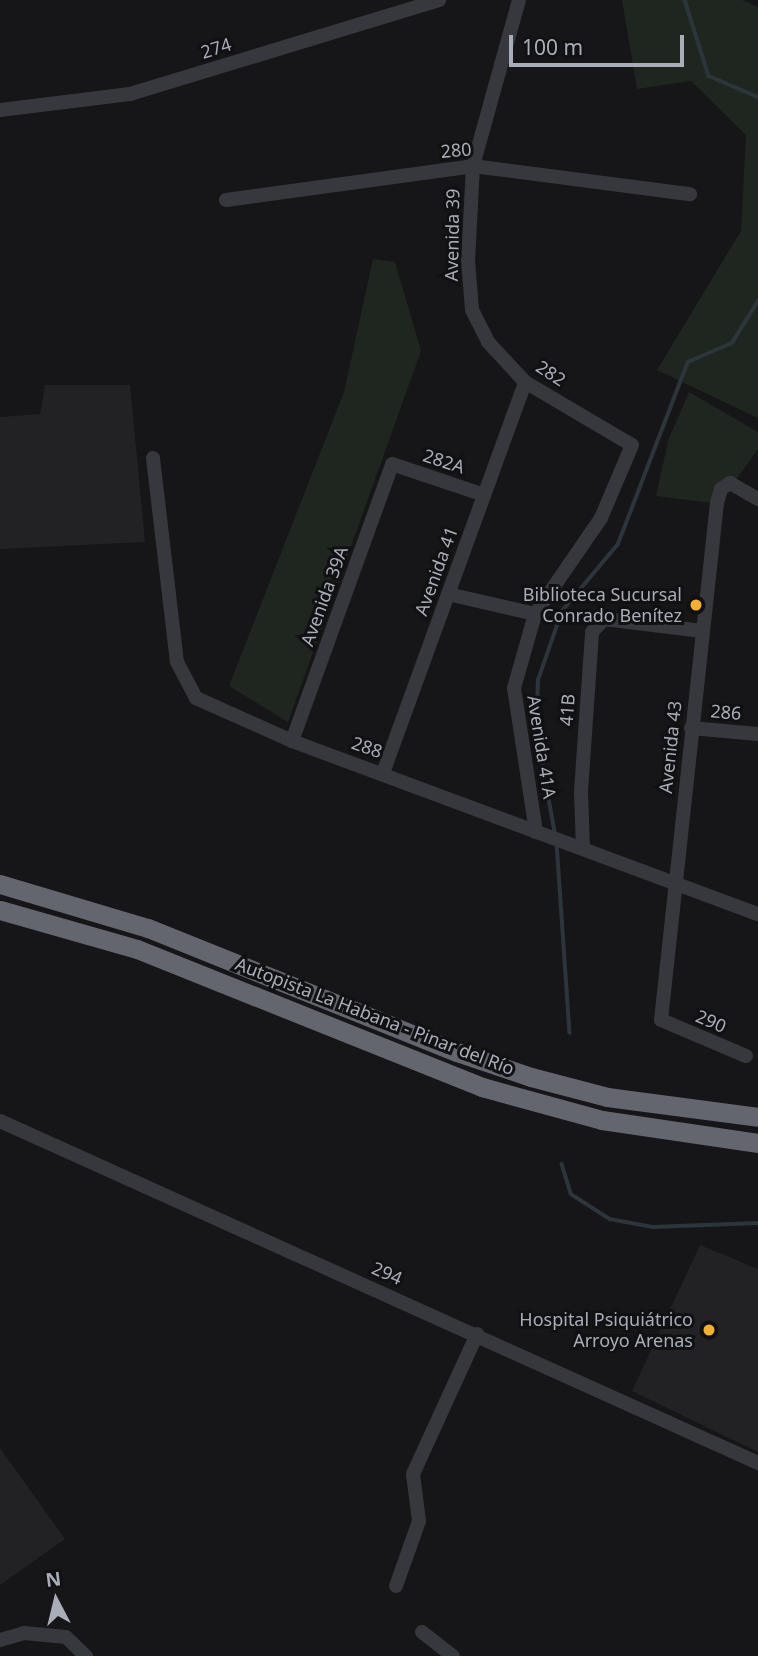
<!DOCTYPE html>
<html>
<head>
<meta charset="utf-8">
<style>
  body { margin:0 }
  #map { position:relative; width:758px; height:1656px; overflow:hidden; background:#161618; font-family:"Noto Sans",sans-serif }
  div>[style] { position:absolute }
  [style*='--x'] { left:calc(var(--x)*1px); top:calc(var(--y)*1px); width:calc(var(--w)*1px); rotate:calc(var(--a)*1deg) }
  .built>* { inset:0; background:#222225 }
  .green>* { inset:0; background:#1e261f }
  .stream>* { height:3.5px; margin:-1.75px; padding:0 1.75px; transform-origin:1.75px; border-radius:1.75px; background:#2c353c }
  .minor>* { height:14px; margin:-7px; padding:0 7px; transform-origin:7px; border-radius:7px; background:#37383d }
  .highway>* { height:19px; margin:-9.5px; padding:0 9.5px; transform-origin:9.5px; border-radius:9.5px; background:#63666e }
  .dots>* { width:19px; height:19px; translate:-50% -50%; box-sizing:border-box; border:4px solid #111113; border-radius:50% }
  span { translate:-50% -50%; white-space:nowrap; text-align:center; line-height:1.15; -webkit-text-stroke:6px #111113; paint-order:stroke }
  .street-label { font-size:18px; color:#a8adb8 }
  .poi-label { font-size:18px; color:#a8adb8 }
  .right { translate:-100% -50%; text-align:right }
  .north { position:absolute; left:21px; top:1565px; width:70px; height:70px; -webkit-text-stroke:5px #111113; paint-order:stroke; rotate:353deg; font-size:19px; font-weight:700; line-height:28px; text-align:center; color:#a8adb8 }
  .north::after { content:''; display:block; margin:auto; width:24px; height:32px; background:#a8adb8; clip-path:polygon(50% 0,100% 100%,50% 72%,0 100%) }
  .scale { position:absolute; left:509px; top:35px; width:175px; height:32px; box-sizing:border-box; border:4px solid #a8adb8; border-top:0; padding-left:9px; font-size:21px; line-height:24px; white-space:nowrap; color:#a8adb8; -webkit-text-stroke:5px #111113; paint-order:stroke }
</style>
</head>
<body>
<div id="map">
  <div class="built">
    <i style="clip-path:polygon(45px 385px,130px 385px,145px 542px,0 549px,0 417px,40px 414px)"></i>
    <i style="clip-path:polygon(700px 1245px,758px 1269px,758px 1452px,632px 1391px)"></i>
    <i style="clip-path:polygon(0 1448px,65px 1539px,0 1585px)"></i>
  </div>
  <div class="green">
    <i style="clip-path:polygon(622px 0,742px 0,758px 7px,758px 418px,657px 370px,741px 231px,746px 135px,691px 81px,637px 89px)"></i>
    <i style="clip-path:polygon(373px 259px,395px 262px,421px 351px,288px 722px,229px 686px,344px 392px)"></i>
    <i style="clip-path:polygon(689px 392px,758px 432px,758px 449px,719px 504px,656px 496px,668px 441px)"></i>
  </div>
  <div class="stream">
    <i style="--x:685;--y:0;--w:80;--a:72.5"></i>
    <i style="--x:709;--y:76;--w:53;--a:23.2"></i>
    <i style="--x:555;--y:835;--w:109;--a:-100.1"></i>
    <i style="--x:536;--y:728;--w:48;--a:-87.6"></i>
    <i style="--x:538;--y:680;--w:73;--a:-70.8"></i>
    <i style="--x:562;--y:611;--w:87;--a:-50.1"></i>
    <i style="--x:618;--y:544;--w:195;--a:-69"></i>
    <i style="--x:688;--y:362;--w:48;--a:-23.4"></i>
    <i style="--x:732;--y:343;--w:49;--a:-58.2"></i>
    <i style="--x:557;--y:843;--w:190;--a:86.1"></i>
    <i style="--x:562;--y:1164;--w:31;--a:73"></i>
    <i style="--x:571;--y:1194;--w:46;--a:32.7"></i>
    <i style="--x:610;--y:1219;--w:44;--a:10.5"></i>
    <i style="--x:653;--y:1227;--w:105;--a:-2.2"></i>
  </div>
  <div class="minor">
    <i style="--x:519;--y:0;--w:172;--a:105.5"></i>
    <i style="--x:473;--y:166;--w:94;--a:93"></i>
    <i style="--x:468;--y:260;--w:50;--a:85.4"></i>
    <i style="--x:472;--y:310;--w:36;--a:63"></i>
    <i style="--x:488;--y:342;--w:54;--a:47.2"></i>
    <i style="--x:525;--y:382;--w:124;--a:30.5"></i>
    <i style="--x:632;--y:445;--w:79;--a:113"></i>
    <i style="--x:601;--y:518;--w:116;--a:124.5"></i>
    <i style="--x:535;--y:614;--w:77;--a:105.8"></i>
    <i style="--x:514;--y:688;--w:146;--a:81.3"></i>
    <i style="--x:0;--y:110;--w:131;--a:-7"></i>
    <i style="--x:130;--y:94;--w:323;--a:-16.9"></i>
    <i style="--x:226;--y:200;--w:249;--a:-7.8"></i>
    <i style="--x:473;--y:166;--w:219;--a:7.4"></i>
    <i style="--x:153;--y:458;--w:205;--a:83.3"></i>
    <i style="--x:177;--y:662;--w:41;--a:62.2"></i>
    <i style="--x:196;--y:698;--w:105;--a:24.1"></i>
    <i style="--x:292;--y:741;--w:497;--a:20.4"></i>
    <i style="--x:448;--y:594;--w:89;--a:12.9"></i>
    <i style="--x:691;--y:728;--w:67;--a:5.1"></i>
    <i style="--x:292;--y:741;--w:294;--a:-70.1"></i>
    <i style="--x:392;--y:464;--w:97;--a:18.6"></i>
    <i style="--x:383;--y:773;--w:416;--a:-70"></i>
    <i style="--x:583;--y:849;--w:58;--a:-92"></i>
    <i style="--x:581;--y:791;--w:159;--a:-86"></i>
    <i style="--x:592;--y:632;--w:18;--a:-47"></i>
    <i style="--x:604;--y:619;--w:99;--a:7"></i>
    <i style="--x:746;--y:1056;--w:92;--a:-157"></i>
    <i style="--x:661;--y:1020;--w:520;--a:-83.82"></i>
    <i style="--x:717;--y:503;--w:15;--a:-74"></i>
    <i style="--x:721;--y:489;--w:11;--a:-34"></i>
    <i style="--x:730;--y:483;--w:32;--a:30"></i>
    <i style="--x:0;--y:1121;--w:832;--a:24.28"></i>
    <i style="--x:396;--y:1586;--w:69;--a:-70.5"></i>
    <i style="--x:419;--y:1521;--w:47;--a:-97.3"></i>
    <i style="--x:413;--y:1474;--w:154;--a:-65.4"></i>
    <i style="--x:422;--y:1632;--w:39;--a:38"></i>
    <i style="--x:0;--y:1640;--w:25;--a:-16"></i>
    <i style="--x:24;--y:1633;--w:42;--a:5.4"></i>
    <i style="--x:66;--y:1637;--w:28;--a:44"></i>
  </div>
  <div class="highway">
    <i style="--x:0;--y:884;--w:154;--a:16.6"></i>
    <i style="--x:148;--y:928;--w:333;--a:21.9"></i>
    <i style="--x:457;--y:1052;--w:78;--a:18.7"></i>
    <i style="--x:531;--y:1077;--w:79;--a:14.7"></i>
    <i style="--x:607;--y:1097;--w:152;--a:7.5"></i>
    <i style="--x:0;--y:910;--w:142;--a:15.9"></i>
    <i style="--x:137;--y:949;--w:372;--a:21.8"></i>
    <i style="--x:482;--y:1087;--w:124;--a:15.4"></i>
    <i style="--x:602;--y:1120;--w:158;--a:8.4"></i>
  </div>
  <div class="dots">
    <i style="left:696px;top:605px;background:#f2b134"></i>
    <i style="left:709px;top:1330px;background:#f2b134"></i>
  </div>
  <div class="street-label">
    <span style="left:216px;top:48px;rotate:-17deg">274</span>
    <span style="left:456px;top:150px;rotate:-5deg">280</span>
    <span style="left:452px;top:235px;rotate:-89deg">Avenida 39</span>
    <span style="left:551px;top:373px;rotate:33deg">282</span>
    <span style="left:444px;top:461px;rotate:18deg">282A</span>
    <span style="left:436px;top:571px;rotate:-70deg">Avenida 41</span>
    <span style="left:324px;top:596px;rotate:-70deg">Avenida 39A</span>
    <span style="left:567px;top:710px;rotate:-86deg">41B</span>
    <span style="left:726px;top:712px;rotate:5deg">286</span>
    <span style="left:367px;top:747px;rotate:19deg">288</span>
    <span style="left:542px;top:747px;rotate:81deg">Avenida 41A</span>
    <span style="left:670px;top:747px;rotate:-84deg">Avenida 43</span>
    <span style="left:375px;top:1016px;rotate:21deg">Autopista La Habana - Pinar del Río</span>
    <span style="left:711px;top:1021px;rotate:23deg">290</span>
    <span style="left:387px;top:1273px;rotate:23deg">294</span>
  </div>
  <div class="poi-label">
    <span class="right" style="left:682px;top:605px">Biblioteca Sucursal<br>Conrado Benítez</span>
    <span class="right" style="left:693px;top:1330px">Hospital Psiquiátrico<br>Arroyo Arenas</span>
  </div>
  <div class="north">N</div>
  <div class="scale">100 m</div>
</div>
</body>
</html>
